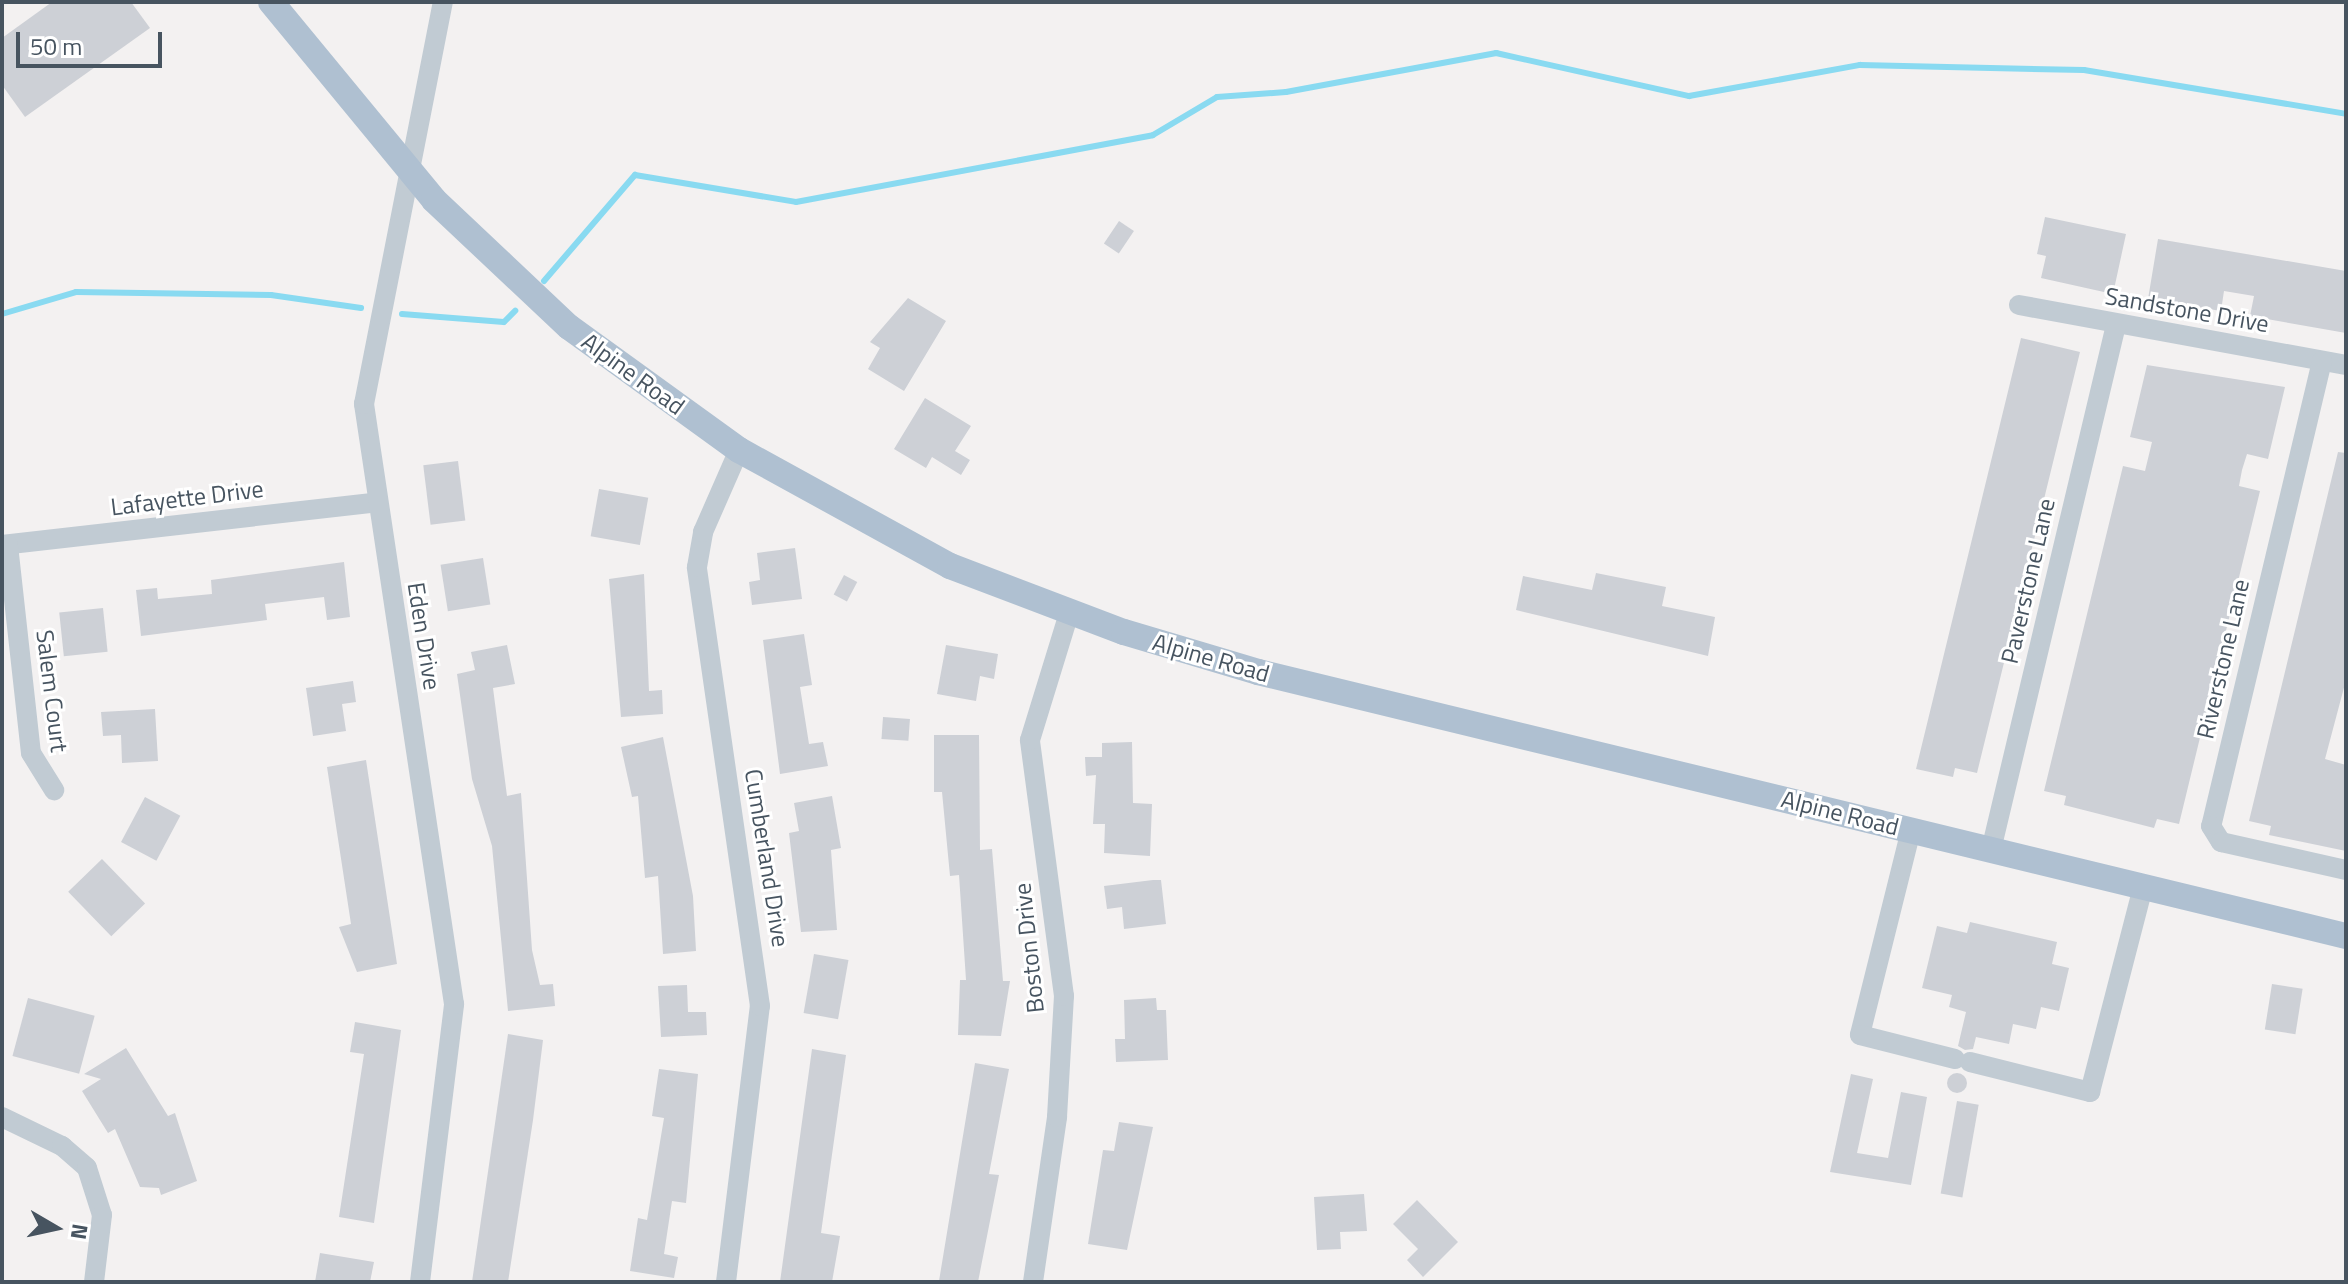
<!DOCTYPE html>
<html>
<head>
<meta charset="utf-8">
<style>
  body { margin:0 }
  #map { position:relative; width:2348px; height:1284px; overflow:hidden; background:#f3f1f1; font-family:"Titillium Web",sans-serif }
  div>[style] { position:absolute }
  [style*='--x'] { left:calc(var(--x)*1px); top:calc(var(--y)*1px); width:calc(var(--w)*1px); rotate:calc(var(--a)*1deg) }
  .stream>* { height:6px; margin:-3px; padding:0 3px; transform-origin:3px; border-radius:3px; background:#89daf1 }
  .building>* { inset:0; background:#cdd0d6; transform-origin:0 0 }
  .round { border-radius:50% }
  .minor>* { height:20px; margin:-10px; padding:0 10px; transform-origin:10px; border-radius:10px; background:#c1cbd3 }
  .major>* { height:26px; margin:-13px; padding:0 13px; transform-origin:13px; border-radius:13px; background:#afc0d1 }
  span { translate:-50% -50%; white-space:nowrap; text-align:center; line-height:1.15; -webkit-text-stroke:6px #fff; paint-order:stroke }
  .street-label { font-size:24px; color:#475460 }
  .frame { position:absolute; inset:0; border:4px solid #475460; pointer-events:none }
  .north { position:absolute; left:16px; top:1188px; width:80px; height:80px; -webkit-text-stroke:6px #fff; paint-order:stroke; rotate:99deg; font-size:22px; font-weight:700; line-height:32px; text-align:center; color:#475460 }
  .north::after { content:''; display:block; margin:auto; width:28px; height:36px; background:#475460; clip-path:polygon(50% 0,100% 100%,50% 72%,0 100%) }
  .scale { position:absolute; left:16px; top:32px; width:146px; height:36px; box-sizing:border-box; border:4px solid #475460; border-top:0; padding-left:10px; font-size:24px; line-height:28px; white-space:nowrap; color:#475460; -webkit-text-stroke:6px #fff; paint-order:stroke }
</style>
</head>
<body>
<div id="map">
  <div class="stream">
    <i style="--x:544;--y:281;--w:140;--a:-49.4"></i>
    <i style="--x:635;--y:175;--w:163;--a:9.5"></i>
    <i style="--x:796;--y:202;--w:363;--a:-10.6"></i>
    <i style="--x:1153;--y:135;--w:74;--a:-30.7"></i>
    <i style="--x:1217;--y:97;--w:69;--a:-4.1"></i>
    <i style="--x:1286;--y:92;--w:214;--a:-10.5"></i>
    <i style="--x:1496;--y:53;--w:198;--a:12.6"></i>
    <i style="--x:1689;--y:96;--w:174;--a:-10.3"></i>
    <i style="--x:1860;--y:65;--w:224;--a:1.3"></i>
    <i style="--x:2084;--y:70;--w:266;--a:9.5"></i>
    <i style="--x:2;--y:314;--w:77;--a:-16.6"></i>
    <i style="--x:76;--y:292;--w:195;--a:0.9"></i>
    <i style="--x:271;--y:295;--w:91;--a:8.2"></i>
    <i style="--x:402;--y:314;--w:102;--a:4.5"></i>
    <i style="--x:504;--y:322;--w:16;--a:-45"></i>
  </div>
  <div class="building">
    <i style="clip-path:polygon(52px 2px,131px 2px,150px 28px,25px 117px,2px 85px,2px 38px)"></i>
    <i style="clip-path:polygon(2045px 217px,2126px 234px,2113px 294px,2041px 278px,2046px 256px,2037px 254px)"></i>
    <i style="left:1119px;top:221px;width:18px;height:27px;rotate:34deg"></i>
    <i style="clip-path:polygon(2158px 239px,2346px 271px,2346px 333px,2250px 316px,2254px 296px,2224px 291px,2221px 311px,2148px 299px)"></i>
    <i style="clip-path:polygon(908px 298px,946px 321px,904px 391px,868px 369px,880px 348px,870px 342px)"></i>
    <i style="clip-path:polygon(2021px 338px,2080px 352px,1977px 773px,1955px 768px,1953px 777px,1916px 769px)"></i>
    <i style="clip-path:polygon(2147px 365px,2285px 387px,2268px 459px,2247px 454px,2242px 470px,2239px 486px,2260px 491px,2179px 824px,2157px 819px,2154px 828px,2064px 805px,2066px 796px,2044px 791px,2123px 466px,2145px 471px,2152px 442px,2130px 437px)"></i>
    <i style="clip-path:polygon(925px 398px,971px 426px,955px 451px,970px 460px,961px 475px,932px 457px,926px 468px,894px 449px)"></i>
    <i style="clip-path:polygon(2338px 452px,2346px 453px,2346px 680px,2325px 759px,2346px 765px,2346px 851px,2269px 835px,2271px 826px,2249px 821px)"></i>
    <i style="left:458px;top:461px;width:60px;height:35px;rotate:83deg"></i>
    <i style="left:599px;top:489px;width:50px;height:48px;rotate:10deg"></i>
    <i style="clip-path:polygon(795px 548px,802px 599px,752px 605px,749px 582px,760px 580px,757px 553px)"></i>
    <i style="left:483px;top:558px;width:47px;height:43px;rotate:81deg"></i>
    <i style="clip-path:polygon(344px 562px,350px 617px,327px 620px,324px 597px,265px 604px,267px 620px,141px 636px,136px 590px,157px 588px,158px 599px,212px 594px,211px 580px)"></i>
    <i style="clip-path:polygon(1596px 573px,1666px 587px,1662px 606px,1715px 617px,1708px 656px,1516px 610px,1523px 576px,1592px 590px)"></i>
    <i style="clip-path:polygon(644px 574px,649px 691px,662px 690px,663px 714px,621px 717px,609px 579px)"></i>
    <i style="left:844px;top:575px;width:15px;height:22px;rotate:28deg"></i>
    <i style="left:103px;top:608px;width:44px;height:44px;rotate:84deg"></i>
    <i style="clip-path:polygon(804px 634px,812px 685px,800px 687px,809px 744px,823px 742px,828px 766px,780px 774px,763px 640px)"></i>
    <i style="clip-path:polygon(507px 645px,515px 684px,493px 688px,507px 796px,521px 793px,532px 950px,540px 985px,553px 984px,555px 1006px,508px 1011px,492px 846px,472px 779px,457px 674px,475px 670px,471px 652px)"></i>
    <i style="clip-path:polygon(946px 645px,998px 654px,994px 679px,980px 676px,976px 701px,937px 694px)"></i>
    <i style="clip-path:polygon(353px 681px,356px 702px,342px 704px,346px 731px,313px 736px,306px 688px)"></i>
    <i style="clip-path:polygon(155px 709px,158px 761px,122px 763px,121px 735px,103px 736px,101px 712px)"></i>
    <i style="left:883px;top:717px;width:27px;height:22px;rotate:4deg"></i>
    <i style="clip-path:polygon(934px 735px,979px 735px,980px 850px,992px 849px,1003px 981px,1010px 981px,1001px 1036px,958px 1035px,960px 980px,966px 980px,959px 875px,950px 876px,942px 792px,934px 792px)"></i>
    <i style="clip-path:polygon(663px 737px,693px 896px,696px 951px,663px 954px,658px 876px,645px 878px,638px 796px,632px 797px,621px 747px)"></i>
    <i style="clip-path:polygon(1132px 742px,1133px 803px,1152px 804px,1150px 856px,1104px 853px,1105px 824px,1093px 824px,1096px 775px,1086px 776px,1085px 757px,1102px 757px,1102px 743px)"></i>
    <i style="clip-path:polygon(366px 760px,397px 964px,357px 972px,339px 927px,351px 924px,327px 767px)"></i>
    <i style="clip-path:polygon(832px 796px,841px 848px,831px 850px,837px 930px,801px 932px,789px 833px,799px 831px,794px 803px)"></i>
    <i style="left:145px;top:797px;width:40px;height:51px;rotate:28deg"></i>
    <i style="left:102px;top:859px;width:62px;height:47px;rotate:46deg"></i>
    <i style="clip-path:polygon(1153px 880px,1161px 880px,1166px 924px,1124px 929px,1122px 907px,1107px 909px,1104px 886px)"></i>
    <i style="clip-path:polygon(1970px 922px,2057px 942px,2052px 964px,2069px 968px,2059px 1011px,2041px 1007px,2036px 1029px,2013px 1024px,2009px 1044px,1976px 1037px,1973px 1049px,1965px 1050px,1958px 1046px,1966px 1012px,1949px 1007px,1952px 995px,1922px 988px,1937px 926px,1967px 933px)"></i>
    <i style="left:814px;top:954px;width:35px;height:60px;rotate:10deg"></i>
    <i style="left:2272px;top:984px;width:31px;height:46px;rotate:9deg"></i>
    <i style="clip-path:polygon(687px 985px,688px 1012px,706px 1012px,707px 1035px,661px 1037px,658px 986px)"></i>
    <i style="left:28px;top:998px;width:69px;height:60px;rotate:15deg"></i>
    <i style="clip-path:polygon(1156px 998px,1157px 1010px,1166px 1010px,1168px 1060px,1116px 1062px,1115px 1039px,1125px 1039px,1124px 1000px)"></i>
    <i style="clip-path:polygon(355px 1022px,401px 1030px,374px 1223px,339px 1217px,364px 1054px,350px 1052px)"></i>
    <i style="clip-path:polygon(508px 1034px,543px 1040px,533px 1120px,508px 1282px,472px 1282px)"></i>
    <i style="clip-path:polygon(126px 1048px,168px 1116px,175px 1113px,197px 1181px,161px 1195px,159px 1188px,140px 1187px,115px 1129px,108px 1133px,82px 1091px,101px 1079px,84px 1074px)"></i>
    <i style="clip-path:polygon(812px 1049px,846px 1055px,821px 1233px,840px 1236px,832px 1282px,780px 1282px)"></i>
    <i style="clip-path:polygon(975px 1063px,1009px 1069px,989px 1174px,999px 1175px,978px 1282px,947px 1282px,939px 1281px)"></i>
    <i style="clip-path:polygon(659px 1069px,698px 1074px,686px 1203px,672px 1201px,664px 1254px,678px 1257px,674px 1278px,630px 1271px,638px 1218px,647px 1220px,664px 1118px,652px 1116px)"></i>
    <i class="round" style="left:1947px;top:1073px;width:20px;height:20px"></i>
    <i style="clip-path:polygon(1851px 1074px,1873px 1079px,1857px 1153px,1888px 1158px,1901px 1092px,1927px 1097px,1911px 1185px,1830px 1172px)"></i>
    <i style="left:1957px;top:1101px;width:22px;height:94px;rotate:10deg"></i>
    <i style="clip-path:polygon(1119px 1122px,1153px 1127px,1127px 1250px,1088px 1244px,1103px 1150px,1114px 1151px)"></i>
    <i style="clip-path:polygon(1364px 1194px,1367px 1231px,1340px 1232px,1341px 1249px,1317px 1250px,1314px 1197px)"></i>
    <i style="clip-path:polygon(1417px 1200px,1458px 1242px,1423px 1277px,1407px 1260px,1418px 1249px,1393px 1224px)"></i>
    <i style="clip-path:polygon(320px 1253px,374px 1262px,370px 1282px,315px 1282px)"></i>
  </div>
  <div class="minor">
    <i style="--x:2019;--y:305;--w:332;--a:10.4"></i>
    <i style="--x:2322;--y:361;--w:478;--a:103.4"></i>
    <i style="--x:2211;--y:826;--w:19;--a:58"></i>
    <i style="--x:2221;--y:842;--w:128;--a:12.6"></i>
    <i style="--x:2;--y:545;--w:377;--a:-6.5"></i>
    <i style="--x:8;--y:545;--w:209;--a:83.7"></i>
    <i style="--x:31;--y:753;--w:44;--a:58.1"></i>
    <i style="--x:1911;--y:830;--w:211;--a:104"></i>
    <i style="--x:1860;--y:1035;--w:98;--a:14.2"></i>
    <i style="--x:1991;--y:850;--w:540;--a:-76.61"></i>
    <i style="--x:1970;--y:1062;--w:124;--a:14"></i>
    <i style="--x:2090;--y:1092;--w:212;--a:-75.5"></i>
    <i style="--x:2;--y:1117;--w:67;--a:25.8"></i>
    <i style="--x:62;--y:1146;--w:33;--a:41"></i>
    <i style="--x:87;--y:1168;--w:49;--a:72.3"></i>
    <i style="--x:102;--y:1215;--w:67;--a:96.8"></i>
    <i style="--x:420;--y:1282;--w:280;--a:-83"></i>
    <i style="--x:454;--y:1004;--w:607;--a:-98.53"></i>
    <i style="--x:364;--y:404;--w:410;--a:-78.9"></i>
    <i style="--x:726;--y:1282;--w:278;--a:-83"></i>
    <i style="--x:760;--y:1006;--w:443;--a:-98.2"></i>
    <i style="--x:697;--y:567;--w:36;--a:-80"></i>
    <i style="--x:703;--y:532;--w:90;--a:-66.3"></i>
    <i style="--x:1033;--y:1282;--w:167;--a:-81.7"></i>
    <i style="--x:1057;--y:1117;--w:121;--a:-86.7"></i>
    <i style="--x:1064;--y:996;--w:258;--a:-97.6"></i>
    <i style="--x:1030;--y:740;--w:133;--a:-72.9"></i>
  </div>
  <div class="major">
    <i style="--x:271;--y:2;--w:256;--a:50.5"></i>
    <i style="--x:434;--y:200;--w:185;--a:43.3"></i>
    <i style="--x:569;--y:327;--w:210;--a:35.9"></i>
    <i style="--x:739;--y:450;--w:241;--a:28.8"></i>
    <i style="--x:950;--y:566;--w:186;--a:20.8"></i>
    <i style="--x:1124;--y:632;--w:140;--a:16.6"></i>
    <i style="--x:1258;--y:672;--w:1120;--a:13.64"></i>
  </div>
  <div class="street-label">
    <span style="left:2187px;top:310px;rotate:10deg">Sandstone Drive</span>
    <span style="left:633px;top:374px;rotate:36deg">Alpine Road</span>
    <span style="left:187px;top:498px;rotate:-7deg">Lafayette Drive</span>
    <span style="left:2028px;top:581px;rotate:-77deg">Paverstone Lane</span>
    <span style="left:424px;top:636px;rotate:81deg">Eden Drive</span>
    <span style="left:1211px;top:658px;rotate:16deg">Alpine Road</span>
    <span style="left:2223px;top:659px;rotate:-77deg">Riverstone Lane</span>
    <span style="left:52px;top:691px;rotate:83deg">Salem Court</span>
    <span style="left:1840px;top:813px;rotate:14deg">Alpine Road</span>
    <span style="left:767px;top:858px;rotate:81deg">Cumberland Drive</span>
    <span style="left:1029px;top:948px;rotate:-96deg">Boston Drive</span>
  </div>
  <div class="frame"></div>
  <div class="north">N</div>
  <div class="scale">50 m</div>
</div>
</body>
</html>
